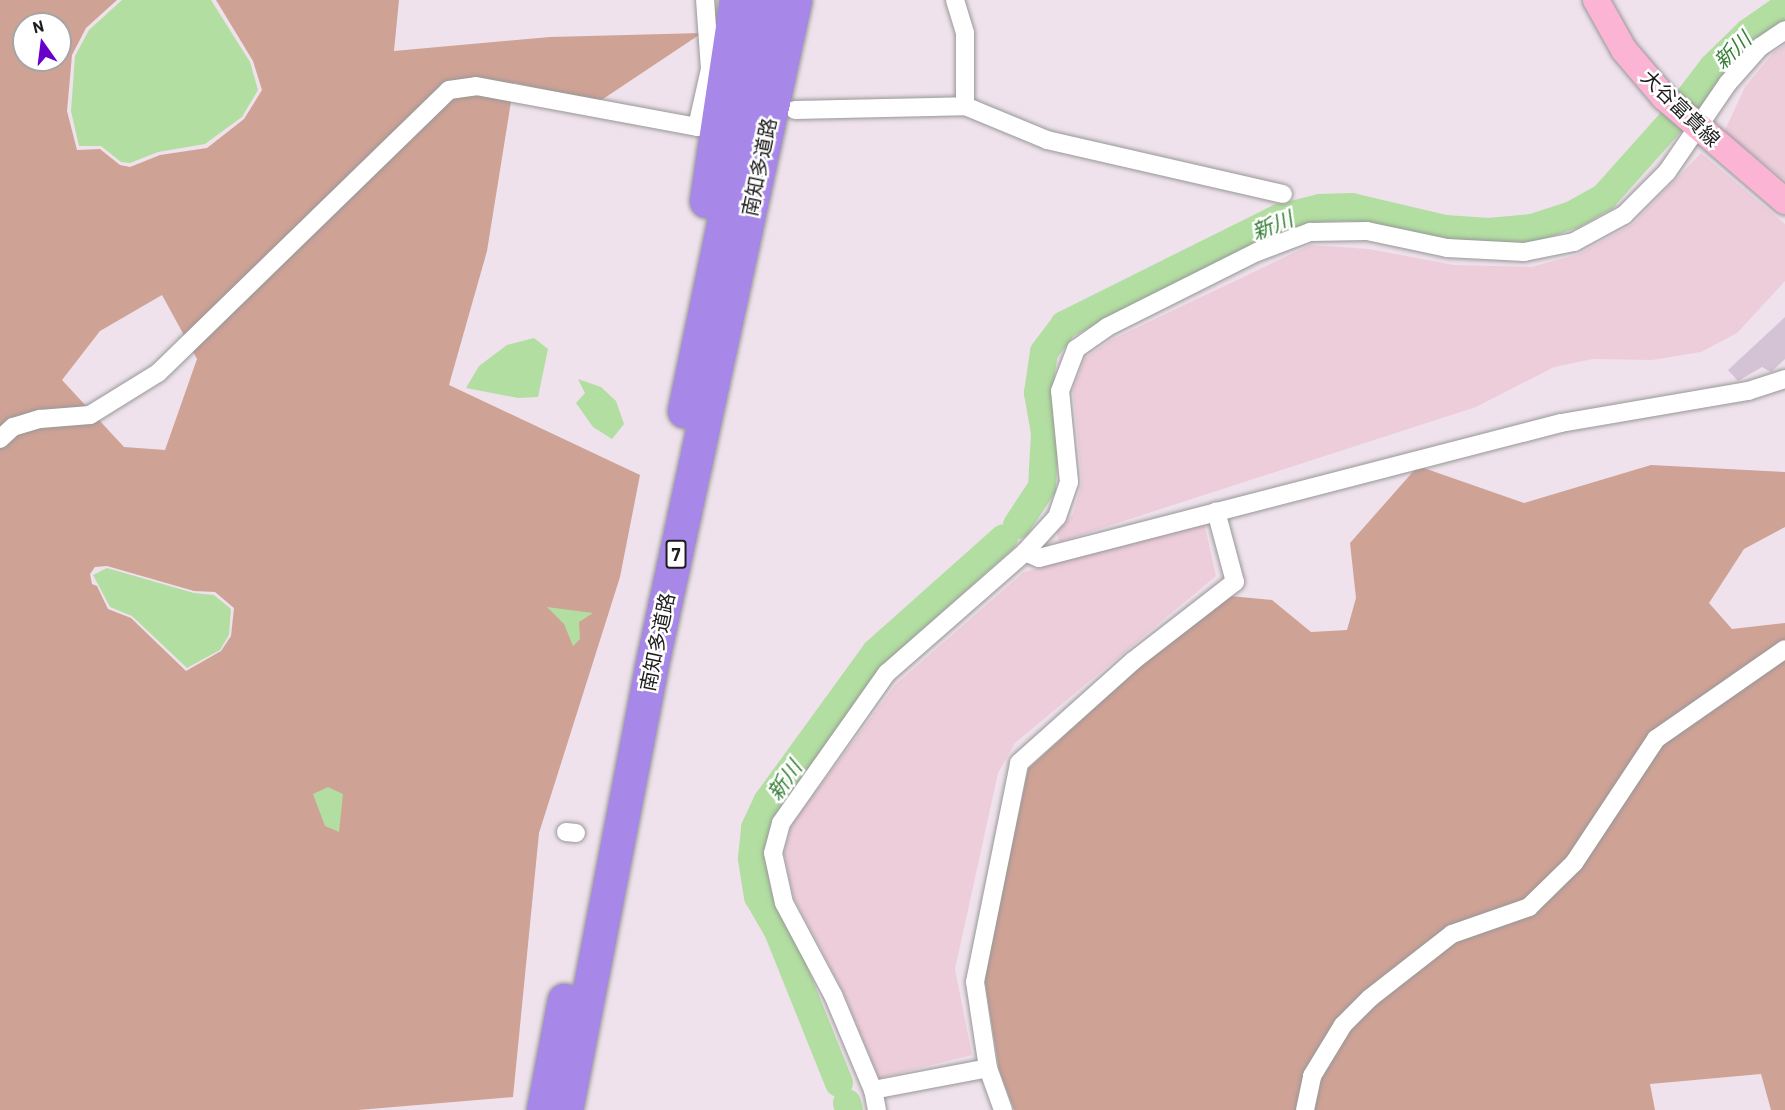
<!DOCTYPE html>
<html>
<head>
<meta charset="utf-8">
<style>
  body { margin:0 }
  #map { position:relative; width:1785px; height:1110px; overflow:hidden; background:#efe2ec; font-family:Barlow,"Noto Sans JP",sans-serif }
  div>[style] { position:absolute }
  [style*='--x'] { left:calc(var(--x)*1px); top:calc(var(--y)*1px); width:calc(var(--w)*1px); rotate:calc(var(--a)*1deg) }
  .farmland>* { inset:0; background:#eecddb }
  .forest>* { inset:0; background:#cfa296 }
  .water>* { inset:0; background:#b2dea1 }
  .river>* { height:28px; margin:-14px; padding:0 14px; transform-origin:14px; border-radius:14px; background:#b2dea1 }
  .building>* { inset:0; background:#d4c3d5 }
  .roads { filter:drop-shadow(0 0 2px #979797) drop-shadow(0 0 2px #979797) }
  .street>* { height:18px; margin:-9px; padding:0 9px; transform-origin:9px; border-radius:9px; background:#fff }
  .secondary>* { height:26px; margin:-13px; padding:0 13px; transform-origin:13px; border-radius:13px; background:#fbb4d3 }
  .highway>* { height:33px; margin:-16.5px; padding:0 16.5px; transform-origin:16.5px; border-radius:16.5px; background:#a788e8 }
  span { translate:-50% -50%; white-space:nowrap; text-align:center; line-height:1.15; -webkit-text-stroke:5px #fff; paint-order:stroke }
  .shield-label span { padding:2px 4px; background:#fff; border:2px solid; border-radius:4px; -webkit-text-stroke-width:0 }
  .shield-label { font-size:18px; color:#1d1d1d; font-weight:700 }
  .street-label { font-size:20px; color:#1d1d1d }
  .water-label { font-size:21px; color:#378038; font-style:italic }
  .north { position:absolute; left:12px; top:12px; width:60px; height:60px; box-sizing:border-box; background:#fff; border:2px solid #a5a5a5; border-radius:50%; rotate:346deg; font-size:16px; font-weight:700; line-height:24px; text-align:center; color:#1d1d1d }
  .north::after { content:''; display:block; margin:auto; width:21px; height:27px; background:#6600ca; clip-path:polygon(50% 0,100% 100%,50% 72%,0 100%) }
</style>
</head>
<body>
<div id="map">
  <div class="farmland">
    <i style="clip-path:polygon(1785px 45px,1785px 180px,1724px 132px,1745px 87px,1773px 53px)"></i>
    <i style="clip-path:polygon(1701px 153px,1785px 224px,1785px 281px,1737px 333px,1701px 352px,1652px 360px,1593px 359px,1554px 367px,1476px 407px,1059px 542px,1057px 532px,1073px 514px,1082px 482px,1073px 390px,1085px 358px,1111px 340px,1310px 245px,1369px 249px,1454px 265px,1531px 267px,1579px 254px,1633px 224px)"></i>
    <i style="clip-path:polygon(1204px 522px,1216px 576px,1015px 743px,998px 773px,955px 969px,972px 1055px,879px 1078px,842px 989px,794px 898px,784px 853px,792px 824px,896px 684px,1024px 572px)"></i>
  </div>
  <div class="forest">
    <i style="clip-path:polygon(evenodd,0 0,117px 0,86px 28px,72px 55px,67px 111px,77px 150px,100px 149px,120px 165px,130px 167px,160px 155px,207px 148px,244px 119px,262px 90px,253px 61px,216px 0,399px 0,394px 51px,550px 37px,702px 33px,600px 101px,514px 83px,487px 251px,449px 385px,640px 475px,620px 577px,539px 833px,513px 1097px,358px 1110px,0 1110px,0 0,24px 24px,60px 24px,60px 60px,24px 60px,24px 24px,0 0,162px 295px,197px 359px,165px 450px,124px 447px,62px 380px,100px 331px,162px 295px,0 0,107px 566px,194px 591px,215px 592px,234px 608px,231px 636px,221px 651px,186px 671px,131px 618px,108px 609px,97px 586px,92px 584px,90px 574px,95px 567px,107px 566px)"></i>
    <i style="clip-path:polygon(1651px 465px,1785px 472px,1785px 527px,1744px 549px,1709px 603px,1732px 629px,1785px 623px,1785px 1110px,1771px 1110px,1761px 1074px,1650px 1084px,1655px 1110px,1014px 1110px,999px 1070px,984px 977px,1028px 769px,1143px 663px,1230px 596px,1272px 600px,1311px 632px,1347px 630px,1356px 598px,1350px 543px,1418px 466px,1524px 503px)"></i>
  </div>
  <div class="water">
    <i style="clip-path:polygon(122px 0,211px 0,250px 62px,258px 90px,242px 117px,205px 144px,158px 152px,130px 163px,121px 162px,101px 146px,79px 146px,71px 111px,75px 56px,89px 30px)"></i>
    <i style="clip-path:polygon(534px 338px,548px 349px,538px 397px,518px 398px,466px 388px,479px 366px,507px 345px)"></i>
    <i style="clip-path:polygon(578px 379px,601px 387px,616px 401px,624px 424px,612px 439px,593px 427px,576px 403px,585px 393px)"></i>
    <i style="clip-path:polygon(107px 568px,194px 593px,214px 595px,231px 609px,229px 635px,220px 650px,187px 668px,132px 616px,110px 607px,93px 575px)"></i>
    <i style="clip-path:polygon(547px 607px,593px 613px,579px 622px,580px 639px,573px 646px,564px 624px)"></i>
    <i style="clip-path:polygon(328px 787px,343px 794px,339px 832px,325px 826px,313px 794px)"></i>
  </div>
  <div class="river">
    <i style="--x:1687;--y:101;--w:43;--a:-52.6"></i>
    <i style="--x:1713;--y:67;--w:50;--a:-44.2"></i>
    <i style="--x:1749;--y:32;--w:44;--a:-34.8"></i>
    <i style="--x:1017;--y:525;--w:45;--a:-56.7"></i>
    <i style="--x:1042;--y:487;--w:54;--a:-86.8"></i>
    <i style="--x:1045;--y:433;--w:41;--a:-99.9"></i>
    <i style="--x:1038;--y:393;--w:41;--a:-81.7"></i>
    <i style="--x:1044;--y:352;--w:34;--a:-53"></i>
    <i style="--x:1064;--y:325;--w:240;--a:-26.5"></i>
    <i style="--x:1279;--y:218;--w:42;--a:-13.7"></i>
    <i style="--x:1320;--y:208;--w:32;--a:-2"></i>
    <i style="--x:1352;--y:207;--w:96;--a:13.3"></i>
    <i style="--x:1445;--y:229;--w:43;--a:4"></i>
    <i style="--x:1488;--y:232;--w:44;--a:-5.2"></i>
    <i style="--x:1532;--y:228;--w:42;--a:-18"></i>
    <i style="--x:1572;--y:215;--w:37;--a:-29"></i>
    <i style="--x:1604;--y:197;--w:102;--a:-48.2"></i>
    <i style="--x:839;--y:1083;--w:164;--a:-111.9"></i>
    <i style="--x:778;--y:931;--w:39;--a:-120"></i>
    <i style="--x:758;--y:897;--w:39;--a:-99"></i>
    <i style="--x:752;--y:858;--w:30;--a:-84"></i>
    <i style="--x:755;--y:828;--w:29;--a:-65"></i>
    <i style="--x:767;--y:802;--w:185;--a:-54"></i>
    <i style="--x:876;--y:652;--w:171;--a:-41.7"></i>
    <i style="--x:847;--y:1103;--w:7;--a:74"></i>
  </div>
  <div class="building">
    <i style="clip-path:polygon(1785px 317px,1785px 359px,1771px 372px,1762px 367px,1738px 381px,1728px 370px)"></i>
  </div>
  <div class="roads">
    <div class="street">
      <i style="--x:955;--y:0;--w:34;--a:73"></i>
      <i style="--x:965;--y:33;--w:73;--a:90"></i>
      <i style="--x:795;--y:110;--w:170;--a:-1.3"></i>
      <i style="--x:965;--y:106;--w:89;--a:22.5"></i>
      <i style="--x:1047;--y:140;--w:242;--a:12.9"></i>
      <i style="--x:0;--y:439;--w:18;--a:-43"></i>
      <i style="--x:13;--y:427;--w:28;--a:-17"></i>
      <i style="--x:40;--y:419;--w:50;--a:-4.6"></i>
      <i style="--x:90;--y:415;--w:80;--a:-31.7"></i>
      <i style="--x:158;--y:373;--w:406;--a:-44.2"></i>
      <i style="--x:449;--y:90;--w:27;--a:-8"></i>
      <i style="--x:476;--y:86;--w:225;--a:10.5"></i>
      <i style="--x:697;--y:127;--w:59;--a:-77.4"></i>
      <i style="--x:710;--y:69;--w:69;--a:-94.1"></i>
      <i style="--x:1025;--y:552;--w:15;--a:23"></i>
      <i style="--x:1039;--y:558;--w:539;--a:-14.5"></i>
      <i style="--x:1561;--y:423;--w:190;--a:-9.7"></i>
      <i style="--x:1748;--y:391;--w:39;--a:-18"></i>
      <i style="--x:566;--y:832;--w:10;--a:6"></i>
      <i style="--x:873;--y:1090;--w:117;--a:-10.8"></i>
      <i style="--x:877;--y:1110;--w:20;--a:-101"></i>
      <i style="--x:873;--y:1090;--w:103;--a:-112.8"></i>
      <i style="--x:833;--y:995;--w:104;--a:-118"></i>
      <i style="--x:784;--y:903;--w:51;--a:-102.4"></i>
      <i style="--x:773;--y:853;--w:31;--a:-75"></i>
      <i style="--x:781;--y:823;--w:184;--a:-54.8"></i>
      <i style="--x:887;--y:673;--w:184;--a:-41.2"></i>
      <i style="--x:1025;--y:552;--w:47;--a:-47.6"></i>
      <i style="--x:1057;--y:517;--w:37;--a:-71"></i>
      <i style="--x:1069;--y:482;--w:91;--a:-95.6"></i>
      <i style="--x:1060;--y:391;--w:45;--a:-69.1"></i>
      <i style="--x:1076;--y:349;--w:38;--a:-35"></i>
      <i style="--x:1107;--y:327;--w:168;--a:-26.6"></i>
      <i style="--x:1257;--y:252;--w:57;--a:-20.7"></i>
      <i style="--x:1310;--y:232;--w:57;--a:-1"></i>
      <i style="--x:1367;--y:231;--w:82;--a:12"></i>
      <i style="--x:1447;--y:248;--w:77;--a:3"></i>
      <i style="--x:1524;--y:252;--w:51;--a:-11.3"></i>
      <i style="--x:1574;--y:242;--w:57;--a:-28.4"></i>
      <i style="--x:1624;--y:215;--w:61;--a:-45"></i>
      <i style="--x:1667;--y:172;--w:108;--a:-55.6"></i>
      <i style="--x:1728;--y:83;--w:48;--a:-48.4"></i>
      <i style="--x:1760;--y:47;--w:30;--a:-34"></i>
      <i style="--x:1003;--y:1110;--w:45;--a:-109.7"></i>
      <i style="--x:988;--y:1068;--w:87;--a:-98.6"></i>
      <i style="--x:975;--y:982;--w:223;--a:-78.6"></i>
      <i style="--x:1019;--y:763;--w:153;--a:-41.8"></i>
      <i style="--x:1133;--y:661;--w:129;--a:-37.8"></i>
      <i style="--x:1235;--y:582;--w:73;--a:-105"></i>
      <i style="--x:1305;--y:1110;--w:35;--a:-78"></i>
      <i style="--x:1312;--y:1076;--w:60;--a:-58.7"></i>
      <i style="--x:1343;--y:1025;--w:38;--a:-45"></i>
      <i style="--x:1370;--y:998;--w:104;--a:-38"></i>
      <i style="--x:1452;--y:934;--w:82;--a:-19.3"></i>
      <i style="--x:1529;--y:907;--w:63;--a:-44.4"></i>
      <i style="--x:1574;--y:863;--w:149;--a:-56.5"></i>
      <i style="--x:1656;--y:739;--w:157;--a:-34.9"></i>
    </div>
    <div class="secondary">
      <i style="--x:1596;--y:0;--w:57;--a:60.8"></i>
      <i style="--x:1624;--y:50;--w:62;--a:49.6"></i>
      <i style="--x:1664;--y:97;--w:160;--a:40.7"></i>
    </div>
    <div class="highway">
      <i style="--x:706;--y:201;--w:203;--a:-81.5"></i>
      <i style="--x:684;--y:411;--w:420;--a:-78.2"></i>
      <i style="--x:543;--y:1110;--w:112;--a:-79.2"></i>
      <i style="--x:566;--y:1110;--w:450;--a:-79.1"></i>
      <i style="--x:651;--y:668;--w:683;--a:-77.83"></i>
    </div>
  </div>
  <div class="shield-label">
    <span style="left:676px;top:554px">7</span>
  </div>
  <div class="street-label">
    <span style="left:1681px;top:108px;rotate:44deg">大谷富貴線</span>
    <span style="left:759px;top:167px;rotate:-78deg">南知多道路</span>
    <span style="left:657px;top:642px;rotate:-78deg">南知多道路</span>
  </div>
  <div class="water-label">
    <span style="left:1732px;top:50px;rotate:-44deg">新川</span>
    <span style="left:1272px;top:225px;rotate:-22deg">新川</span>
    <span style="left:784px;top:780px;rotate:-55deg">新川</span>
  </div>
  <div class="north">N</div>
</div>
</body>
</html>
